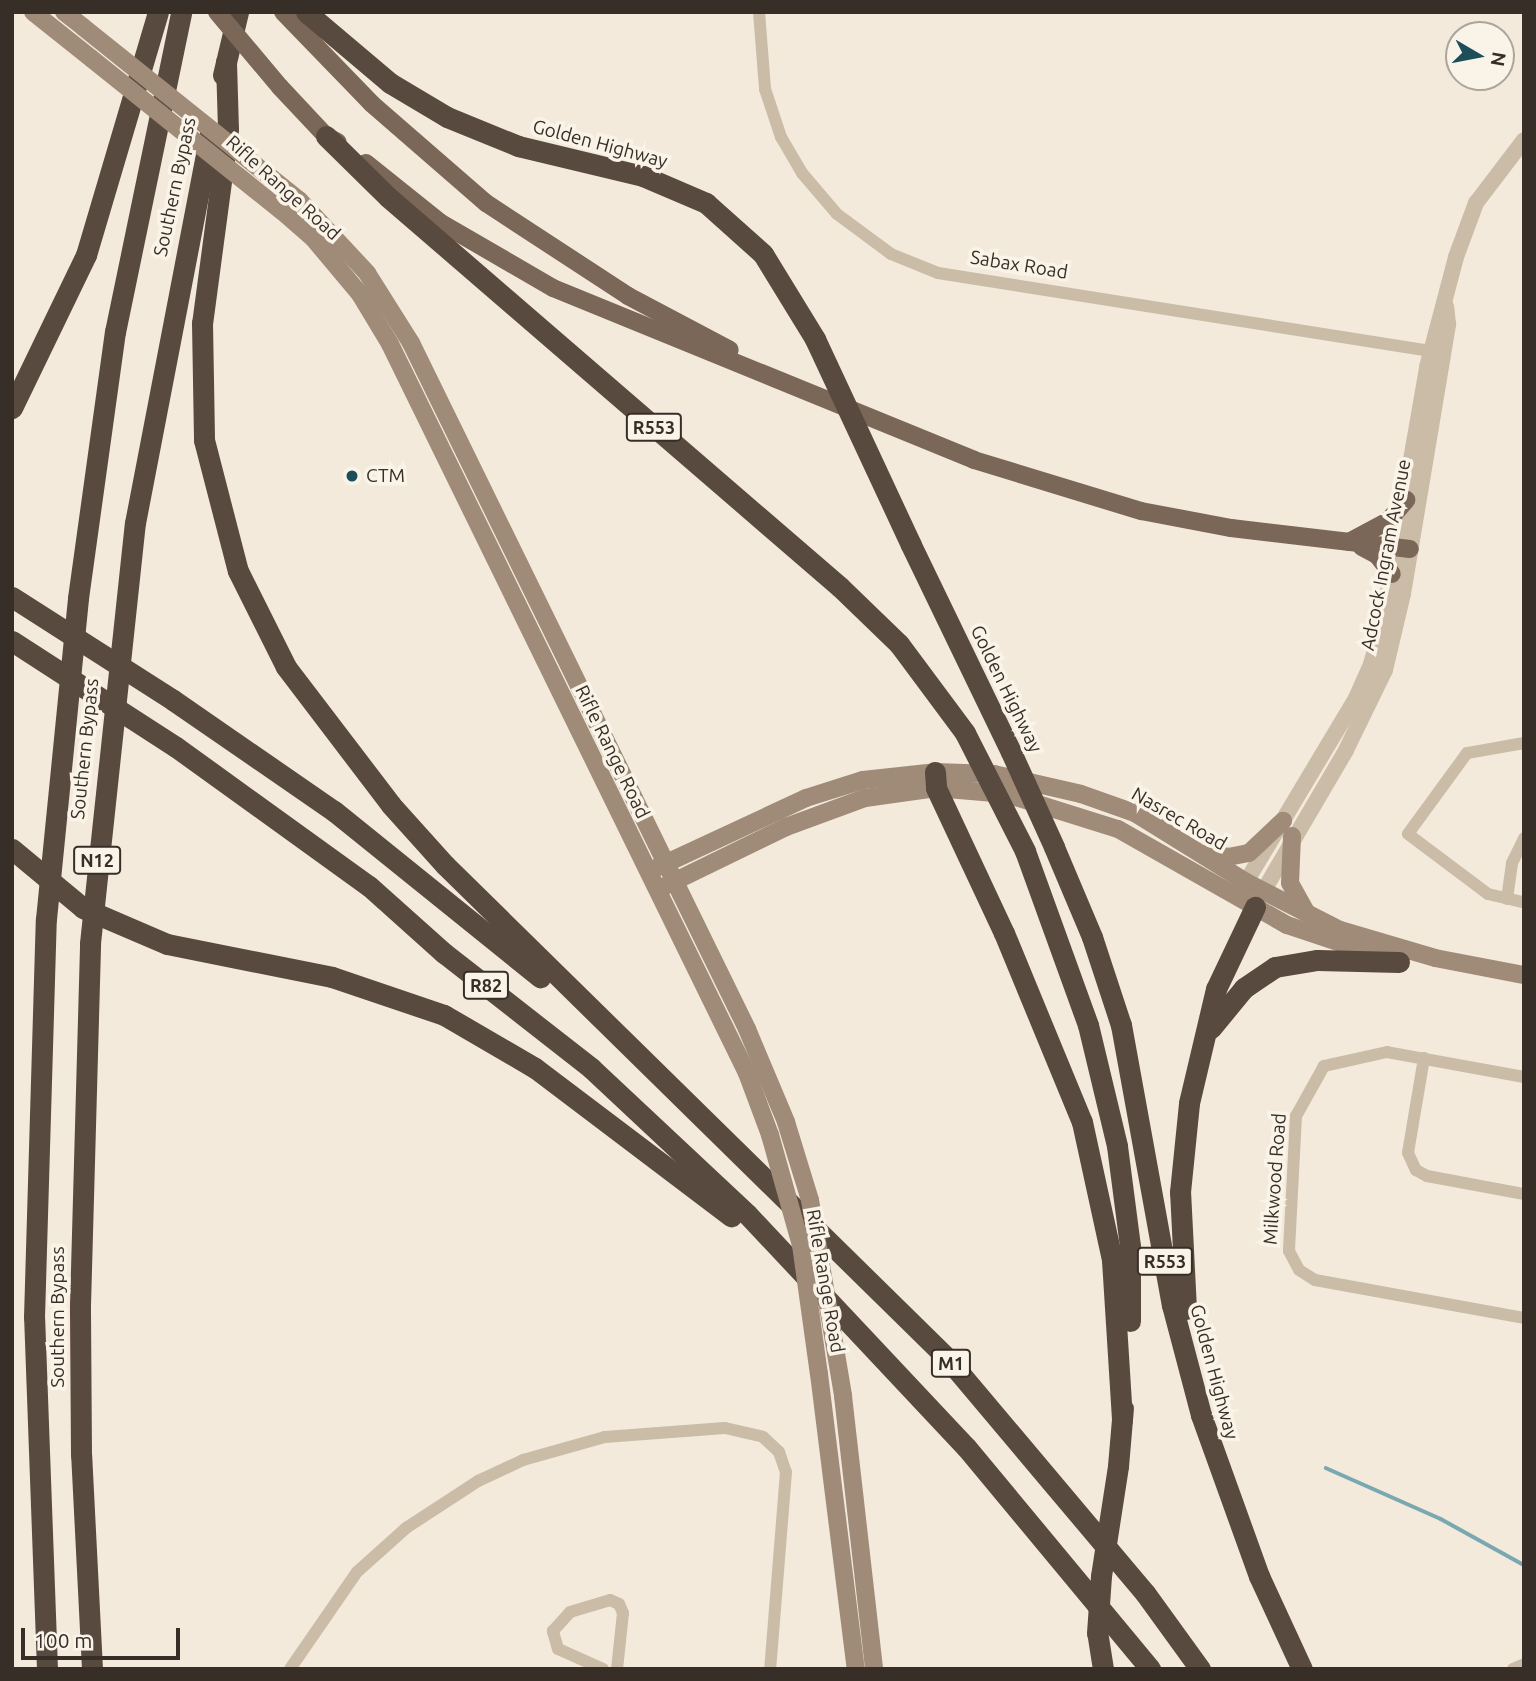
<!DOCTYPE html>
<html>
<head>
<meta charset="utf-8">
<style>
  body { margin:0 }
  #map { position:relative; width:1536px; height:1681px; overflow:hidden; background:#f3eadc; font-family:Ubuntu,sans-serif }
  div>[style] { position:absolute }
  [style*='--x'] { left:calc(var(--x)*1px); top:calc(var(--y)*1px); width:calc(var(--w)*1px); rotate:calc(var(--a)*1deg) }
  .stream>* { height:3.5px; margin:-1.75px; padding:0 1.75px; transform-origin:1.75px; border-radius:1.75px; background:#7aa8b1 }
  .minor>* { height:12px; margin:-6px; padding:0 6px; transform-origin:6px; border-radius:6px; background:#cbbca7 }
  .tertiary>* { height:16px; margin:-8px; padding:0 8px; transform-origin:8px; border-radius:8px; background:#cbbca7 }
  .secondary>* { height:18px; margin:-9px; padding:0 9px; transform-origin:9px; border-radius:9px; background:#9f8b78 }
  .primary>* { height:18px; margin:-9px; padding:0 9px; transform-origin:9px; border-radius:9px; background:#7a6758 }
  .motorway>* { height:21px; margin:-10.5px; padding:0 10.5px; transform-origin:10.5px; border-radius:10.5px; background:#594a3f }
  .secondary-bridge>* { height:18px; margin:-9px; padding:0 9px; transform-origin:9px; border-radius:9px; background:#9f8b78 }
  .primary-bridge>* { height:18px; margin:-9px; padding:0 9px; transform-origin:9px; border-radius:9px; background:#7a6758 }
  .motorway-bridge>* { height:21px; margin:-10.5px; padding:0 10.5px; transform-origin:10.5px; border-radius:10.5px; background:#594a3f }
  .dots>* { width:19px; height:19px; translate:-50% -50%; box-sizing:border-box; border:4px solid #faf4e8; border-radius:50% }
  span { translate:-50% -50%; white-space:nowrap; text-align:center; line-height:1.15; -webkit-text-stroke:7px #faf4e8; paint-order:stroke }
  .shield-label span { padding:2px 5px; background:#faf4e8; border:2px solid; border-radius:5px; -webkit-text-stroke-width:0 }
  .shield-label { font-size:18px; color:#372e28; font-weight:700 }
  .street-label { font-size:19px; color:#372e28 }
  .poi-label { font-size:19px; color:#372e28 }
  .left { translate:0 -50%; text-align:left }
  .frame { position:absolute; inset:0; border:14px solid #372e28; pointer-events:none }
  .north { position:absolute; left:1445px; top:21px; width:70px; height:70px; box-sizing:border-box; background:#faf4e8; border:2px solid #aca59b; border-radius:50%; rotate:100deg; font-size:19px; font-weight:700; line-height:28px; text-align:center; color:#372e28 }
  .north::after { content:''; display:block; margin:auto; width:24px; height:32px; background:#1c4f5a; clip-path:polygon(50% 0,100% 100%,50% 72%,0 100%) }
  .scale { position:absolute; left:21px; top:1628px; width:159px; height:32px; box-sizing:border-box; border:4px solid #372e28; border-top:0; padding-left:9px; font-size:21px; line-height:24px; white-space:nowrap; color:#372e28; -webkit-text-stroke:5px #faf4e8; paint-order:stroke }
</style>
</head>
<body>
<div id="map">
  <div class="stream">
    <i style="--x:1326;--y:1468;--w:126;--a:23.9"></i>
    <i style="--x:1441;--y:1519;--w:95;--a:29"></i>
  </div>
  <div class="minor">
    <i style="--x:759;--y:12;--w:77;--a:85.5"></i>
    <i style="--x:765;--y:89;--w:51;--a:71.6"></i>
    <i style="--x:781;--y:137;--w:42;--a:59.7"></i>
    <i style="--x:802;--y:173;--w:54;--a:49.5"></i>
    <i style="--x:837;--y:214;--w:67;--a:36.5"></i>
    <i style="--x:891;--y:254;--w:51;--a:22"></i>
    <i style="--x:938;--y:273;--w:505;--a:9"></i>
    <i style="--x:1524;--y:743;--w:58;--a:170"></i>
    <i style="--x:1467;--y:753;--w:100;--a:126.1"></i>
    <i style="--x:1408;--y:834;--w:100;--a:36.9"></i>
    <i style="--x:1488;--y:894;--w:37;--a:13"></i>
    <i style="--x:1507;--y:899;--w:36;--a:-82"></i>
    <i style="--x:1512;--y:863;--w:28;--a:-64"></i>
    <i style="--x:1424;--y:1058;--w:96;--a:99.6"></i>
    <i style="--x:1408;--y:1153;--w:19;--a:65"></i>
    <i style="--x:1416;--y:1170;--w:13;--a:29"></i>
    <i style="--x:1427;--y:1176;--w:99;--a:10.5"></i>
    <i style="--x:1524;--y:1077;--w:139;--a:-169.7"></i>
    <i style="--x:1387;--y:1052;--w:65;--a:167.5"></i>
    <i style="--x:1324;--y:1066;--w:57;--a:119.2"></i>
    <i style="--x:1296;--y:1116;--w:135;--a:93"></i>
    <i style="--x:1289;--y:1251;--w:21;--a:62"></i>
    <i style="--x:1299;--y:1270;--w:19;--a:32"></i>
    <i style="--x:1315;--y:1280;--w:212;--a:10.3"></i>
    <i style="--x:290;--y:1669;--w:118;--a:-55.4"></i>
    <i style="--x:357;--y:1572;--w:66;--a:-41.9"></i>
    <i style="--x:406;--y:1528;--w:86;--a:-33.1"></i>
    <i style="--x:478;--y:1481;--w:50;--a:-25"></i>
    <i style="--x:523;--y:1460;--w:85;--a:-15.7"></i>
    <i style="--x:605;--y:1437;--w:120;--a:-4.3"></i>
    <i style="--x:725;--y:1428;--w:39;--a:13"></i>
    <i style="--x:763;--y:1437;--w:22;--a:43"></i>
    <i style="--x:779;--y:1452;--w:21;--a:71"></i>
    <i style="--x:786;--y:1472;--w:198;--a:94.6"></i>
    <i style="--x:603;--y:1669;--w:49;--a:-156"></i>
    <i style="--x:558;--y:1649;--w:19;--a:-106"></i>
    <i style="--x:553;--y:1631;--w:25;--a:-48"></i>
    <i style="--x:570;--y:1612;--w:42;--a:-16.7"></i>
    <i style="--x:610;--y:1600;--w:10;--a:24"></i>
    <i style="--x:619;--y:1604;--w:10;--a:66"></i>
    <i style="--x:623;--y:1613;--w:56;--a:96.1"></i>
    <i style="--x:1513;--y:1669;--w:12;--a:-24"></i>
  </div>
  <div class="tertiary">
    <i style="--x:1240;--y:892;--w:226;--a:-59.1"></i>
    <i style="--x:1356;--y:698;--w:37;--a:-66"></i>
    <i style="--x:1371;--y:664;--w:40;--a:-74"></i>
    <i style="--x:1382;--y:626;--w:263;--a:-80.1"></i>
    <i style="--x:1427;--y:367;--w:114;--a:-75.2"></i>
    <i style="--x:1456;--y:257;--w:58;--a:-69.7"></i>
    <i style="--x:1476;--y:203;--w:79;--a:-52.7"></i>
    <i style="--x:1257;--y:902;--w:176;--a:-59.6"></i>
    <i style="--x:1346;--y:750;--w:89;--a:-64"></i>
    <i style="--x:1385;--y:670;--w:78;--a:-76.7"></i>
    <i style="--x:1403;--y:594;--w:274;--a:-80.5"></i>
    <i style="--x:1448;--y:324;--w:18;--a:-96"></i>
  </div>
  <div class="secondary">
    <i style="--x:33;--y:12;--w:75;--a:38.5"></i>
    <i style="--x:64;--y:12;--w:24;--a:38"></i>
    <i style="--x:299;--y:200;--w:100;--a:47"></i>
    <i style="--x:367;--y:273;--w:83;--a:57.8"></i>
    <i style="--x:411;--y:343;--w:764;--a:63.9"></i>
    <i style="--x:747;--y:1029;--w:101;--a:67.2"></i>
    <i style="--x:282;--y:211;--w:41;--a:41.1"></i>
    <i style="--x:313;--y:238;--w:73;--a:50"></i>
    <i style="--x:360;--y:294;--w:58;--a:59"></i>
    <i style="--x:390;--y:344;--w:812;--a:63.91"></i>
    <i style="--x:747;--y:1073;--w:66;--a:69.6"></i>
    <i style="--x:1292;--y:836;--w:47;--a:92.4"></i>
    <i style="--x:1290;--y:883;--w:33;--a:61"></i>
    <i style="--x:1208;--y:853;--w:20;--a:11"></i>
    <i style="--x:1228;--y:857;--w:21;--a:-11"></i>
    <i style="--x:1249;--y:853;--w:47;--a:-43.3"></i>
    <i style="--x:658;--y:867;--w:163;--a:-25"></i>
    <i style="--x:806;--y:798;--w:60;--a:-17.5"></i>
    <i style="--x:863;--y:780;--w:72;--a:-6.3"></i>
    <i style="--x:935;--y:772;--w:59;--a:1.9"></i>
    <i style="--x:994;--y:774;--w:89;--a:12.9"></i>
    <i style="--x:1081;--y:794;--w:57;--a:19.4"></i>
    <i style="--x:1135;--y:813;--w:131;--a:31.9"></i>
    <i style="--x:1246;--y:882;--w:106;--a:27.1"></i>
    <i style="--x:1340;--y:930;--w:99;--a:16.4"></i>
    <i style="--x:1435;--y:958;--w:91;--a:10.8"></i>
    <i style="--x:665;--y:886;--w:135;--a:-26"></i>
    <i style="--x:786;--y:827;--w:84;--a:-20.2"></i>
    <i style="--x:865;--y:798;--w:72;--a:-8"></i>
    <i style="--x:936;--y:788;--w:70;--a:4.9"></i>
    <i style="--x:1006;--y:794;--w:117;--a:17.4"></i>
    <i style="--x:1118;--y:829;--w:194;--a:29.6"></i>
    <i style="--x:1287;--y:925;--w:101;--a:18.4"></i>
    <i style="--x:819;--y:1374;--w:297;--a:82.9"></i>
    <i style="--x:843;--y:1396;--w:275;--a:83.5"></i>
  </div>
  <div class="primary">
    <i style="--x:283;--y:12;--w:128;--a:45.9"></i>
    <i style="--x:372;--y:104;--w:151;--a:41"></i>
    <i style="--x:486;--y:203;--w:170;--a:33.2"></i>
    <i style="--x:628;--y:296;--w:115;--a:27.9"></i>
    <i style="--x:280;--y:87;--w:67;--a:46.8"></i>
    <i style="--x:326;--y:136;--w:13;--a:27"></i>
    <i style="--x:366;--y:163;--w:96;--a:38.7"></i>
    <i style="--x:441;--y:223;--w:129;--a:30.1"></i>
    <i style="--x:553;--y:288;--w:455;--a:22.2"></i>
    <i style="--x:974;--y:460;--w:175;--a:17"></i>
    <i style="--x:1141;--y:511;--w:92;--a:10.7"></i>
    <i style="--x:1231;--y:528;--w:180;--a:6.7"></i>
    <i style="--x:1349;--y:542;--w:44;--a:-28.3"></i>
    <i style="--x:1388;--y:521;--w:28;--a:-49"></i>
    <i style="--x:1362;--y:547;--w:17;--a:28"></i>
    <i style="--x:1377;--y:555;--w:24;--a:52"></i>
  </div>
  <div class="motorway">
    <i style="--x:306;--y:12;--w:110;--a:40.2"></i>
    <i style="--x:390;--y:83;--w:66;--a:30.8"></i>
    <i style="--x:447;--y:117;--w:77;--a:22.2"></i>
    <i style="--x:518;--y:146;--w:129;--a:13.5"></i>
    <i style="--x:643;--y:176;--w:69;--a:23.2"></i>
    <i style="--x:706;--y:203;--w:76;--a:41.8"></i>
    <i style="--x:763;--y:254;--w:100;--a:58.5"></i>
    <i style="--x:226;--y:62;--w:67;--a:88.3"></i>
    <i style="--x:228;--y:129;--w:196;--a:97.6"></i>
    <i style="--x:202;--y:323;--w:117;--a:89"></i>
    <i style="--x:204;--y:440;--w:135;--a:75.5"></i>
    <i style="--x:238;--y:571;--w:107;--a:63.4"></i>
    <i style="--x:286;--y:667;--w:173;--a:52.7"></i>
    <i style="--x:391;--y:805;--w:81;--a:48"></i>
    <i style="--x:445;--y:865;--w:704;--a:44.48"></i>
    <i style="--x:947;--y:1358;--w:307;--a:49.9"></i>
    <i style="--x:1145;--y:1593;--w:94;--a:54.1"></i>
    <i style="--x:223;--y:75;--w:65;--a:-76.6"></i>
    <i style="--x:326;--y:136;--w:87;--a:44.5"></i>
    <i style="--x:388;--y:197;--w:597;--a:40.79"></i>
    <i style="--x:840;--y:587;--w:82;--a:44"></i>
    <i style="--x:899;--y:644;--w:111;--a:53.4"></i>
    <i style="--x:12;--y:408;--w:170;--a:-64.2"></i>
    <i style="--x:86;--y:255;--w:253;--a:-73.5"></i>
    <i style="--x:911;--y:545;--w:230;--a:64.2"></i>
    <i style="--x:173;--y:700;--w:196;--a:34.6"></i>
    <i style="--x:334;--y:811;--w:265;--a:38.9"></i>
    <i style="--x:176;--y:747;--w:238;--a:35.8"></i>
    <i style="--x:369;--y:886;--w:101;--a:41.8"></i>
    <i style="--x:444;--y:953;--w:187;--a:38"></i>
    <i style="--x:591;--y:1068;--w:214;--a:43.1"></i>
    <i style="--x:747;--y:1214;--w:320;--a:46.8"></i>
    <i style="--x:966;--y:1447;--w:288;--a:50.3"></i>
    <i style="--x:935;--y:772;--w:16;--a:86"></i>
    <i style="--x:936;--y:788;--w:160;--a:64.9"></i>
    <i style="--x:1004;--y:933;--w:204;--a:67.6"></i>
    <i style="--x:1082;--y:1122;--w:141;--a:77.7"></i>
    <i style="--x:1112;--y:1260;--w:160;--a:86.4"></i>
    <i style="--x:1054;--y:847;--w:98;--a:67.1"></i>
    <i style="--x:1092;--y:937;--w:93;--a:71.8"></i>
    <i style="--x:1121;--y:1025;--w:285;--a:79.7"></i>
    <i style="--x:1172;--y:1305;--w:114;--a:75.2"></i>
    <i style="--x:1201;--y:1415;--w:171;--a:70.2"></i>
    <i style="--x:1259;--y:1576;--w:102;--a:65.2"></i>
    <i style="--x:1025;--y:851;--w:185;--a:70.1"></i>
    <i style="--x:1088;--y:1025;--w:124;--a:76.5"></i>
    <i style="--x:1117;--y:1146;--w:101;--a:82.6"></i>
    <i style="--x:1130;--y:1246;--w:75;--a:90"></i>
    <i style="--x:167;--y:944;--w:168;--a:11.3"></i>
    <i style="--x:332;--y:977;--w:118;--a:18.7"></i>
    <i style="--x:444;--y:1015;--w:105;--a:30.2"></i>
    <i style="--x:535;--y:1068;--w:246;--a:37.1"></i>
    <i style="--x:1211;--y:1028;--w:52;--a:-50.5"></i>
    <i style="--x:1244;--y:988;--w:37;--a:-34"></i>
    <i style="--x:1275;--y:967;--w:43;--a:-9.5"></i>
    <i style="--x:1317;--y:960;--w:82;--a:1.4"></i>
    <i style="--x:1186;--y:1309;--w:117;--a:-92.9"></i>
    <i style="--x:1180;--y:1192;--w:89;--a:-84.2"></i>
    <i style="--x:1189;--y:1103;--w:117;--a:-76.7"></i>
    <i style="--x:1216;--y:989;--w:91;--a:-64.6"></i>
    <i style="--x:1118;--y:1466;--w:58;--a:-85.1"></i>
    <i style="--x:47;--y:1669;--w:352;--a:-92.1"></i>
    <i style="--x:34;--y:1317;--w:398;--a:-88.3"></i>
    <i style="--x:46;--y:919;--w:323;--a:-84.3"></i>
    <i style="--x:78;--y:598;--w:269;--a:-82.1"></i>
    <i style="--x:115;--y:332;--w:327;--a:-78.3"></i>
    <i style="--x:92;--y:1669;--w:214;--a:-92.9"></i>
    <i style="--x:81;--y:1455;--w:150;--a:-90.4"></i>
    <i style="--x:80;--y:1305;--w:362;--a:-88.4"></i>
    <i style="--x:90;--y:943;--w:422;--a:-83.9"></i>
    <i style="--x:135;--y:523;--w:397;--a:-79.1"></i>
  </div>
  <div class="secondary-bridge">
    <i style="--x:83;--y:27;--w:277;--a:38.7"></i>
    <i style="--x:92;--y:59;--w:243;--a:38.7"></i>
    <i style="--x:786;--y:1122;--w:82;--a:72.9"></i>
    <i style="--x:810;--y:1200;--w:199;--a:80.4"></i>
    <i style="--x:770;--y:1135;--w:114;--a:74.3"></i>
    <i style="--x:801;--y:1245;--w:130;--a:82.1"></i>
  </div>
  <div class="primary-bridge">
    <i style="--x:217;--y:12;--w:98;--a:50"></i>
  </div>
  <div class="motorway-bridge">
    <i style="--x:815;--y:339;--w:227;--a:65"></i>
    <i style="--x:12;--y:597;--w:191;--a:32.6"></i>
    <i style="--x:12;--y:641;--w:195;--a:32.9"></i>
    <i style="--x:965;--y:733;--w:132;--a:63"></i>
    <i style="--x:1011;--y:752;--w:104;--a:65.6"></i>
    <i style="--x:12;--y:849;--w:92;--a:39.7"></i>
    <i style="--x:83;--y:908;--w:91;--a:23.2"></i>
    <i style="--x:1103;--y:1669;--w:36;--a:-99"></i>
    <i style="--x:1097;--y:1633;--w:57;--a:-86"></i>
    <i style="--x:1101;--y:1576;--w:111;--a:-81.2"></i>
  </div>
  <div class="dots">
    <i style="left:352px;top:476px;background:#1c4f5a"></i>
  </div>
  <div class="shield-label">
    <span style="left:654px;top:427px">R553</span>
    <span style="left:97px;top:860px">N12</span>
    <span style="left:486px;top:985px">R82</span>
    <span style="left:1165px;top:1261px">R553</span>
    <span style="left:951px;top:1363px">M1</span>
  </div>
  <div class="street-label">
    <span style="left:600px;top:144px;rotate:15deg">Golden Highway</span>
    <span style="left:175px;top:187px;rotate:-78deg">Southern Bypass</span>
    <span style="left:283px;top:188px;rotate:42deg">Rifle Range Road</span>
    <span style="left:1019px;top:265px;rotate:9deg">Sabax Road</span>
    <span style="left:1386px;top:555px;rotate:-79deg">Adcock Ingram Avenue</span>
    <span style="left:1006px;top:689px;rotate:64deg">Golden Highway</span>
    <span style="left:85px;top:749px;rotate:-84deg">Southern Bypass</span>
    <span style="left:612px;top:752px;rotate:64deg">Rifle Range Road</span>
    <span style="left:1179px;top:819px;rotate:30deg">Nasrec Road</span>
    <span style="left:1275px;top:1179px;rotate:-86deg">Milkwood Road</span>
    <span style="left:825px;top:1281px;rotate:80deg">Rifle Range Road</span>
    <span style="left:58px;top:1317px;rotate:-90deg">Southern Bypass</span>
    <span style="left:1214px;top:1372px;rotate:75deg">Golden Highway</span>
  </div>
  <div class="poi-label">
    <span class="left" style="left:366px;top:476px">CTM</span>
  </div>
  <div class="frame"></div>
  <div class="north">N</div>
  <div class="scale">100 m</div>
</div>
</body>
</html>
